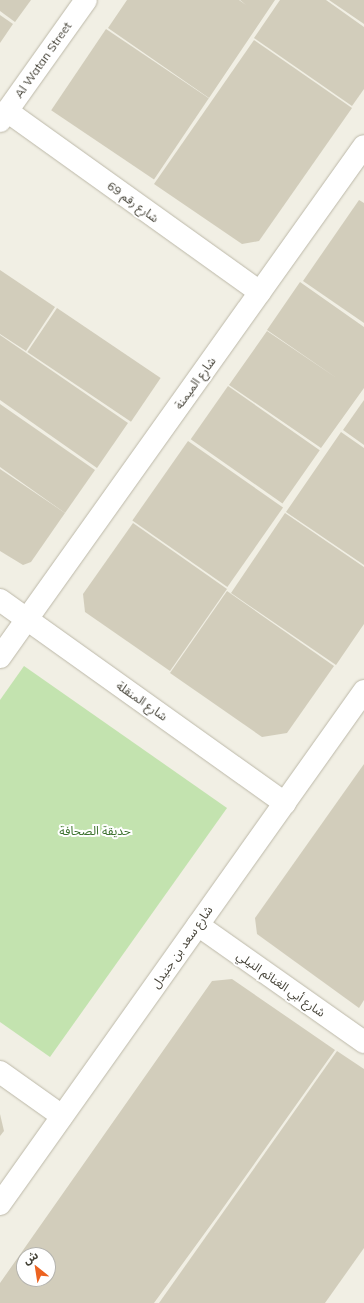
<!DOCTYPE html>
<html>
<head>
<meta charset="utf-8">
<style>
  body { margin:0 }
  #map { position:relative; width:364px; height:1303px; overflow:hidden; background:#f1efe4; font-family:Mulish,"Noto Sans Arabic",sans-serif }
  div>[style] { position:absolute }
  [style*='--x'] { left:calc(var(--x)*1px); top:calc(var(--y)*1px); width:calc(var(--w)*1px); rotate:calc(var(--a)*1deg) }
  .green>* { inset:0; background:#c3e3af }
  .building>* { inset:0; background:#d2cdbb; transform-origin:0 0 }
  .roads { filter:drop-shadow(0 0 1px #bcb8a8) drop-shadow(0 0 1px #bcb8a8) }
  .minor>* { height:22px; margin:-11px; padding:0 11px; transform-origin:11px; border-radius:11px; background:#fff }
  span { translate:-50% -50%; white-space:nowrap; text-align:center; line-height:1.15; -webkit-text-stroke:4px #fff; paint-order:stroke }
  .street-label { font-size:12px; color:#434035 }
  .park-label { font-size:12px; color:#3a702c }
  .north { position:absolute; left:16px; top:1247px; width:40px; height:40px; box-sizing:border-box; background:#fff; border:1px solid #b4b3ae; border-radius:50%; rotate:330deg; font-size:11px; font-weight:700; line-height:16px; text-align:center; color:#434035 }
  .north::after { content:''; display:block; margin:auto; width:14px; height:18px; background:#ec6321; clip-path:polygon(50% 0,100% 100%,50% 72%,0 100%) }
</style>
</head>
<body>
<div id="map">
  <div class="green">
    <i style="clip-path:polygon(24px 666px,227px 808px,50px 1057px,0 1022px,0 700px)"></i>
  </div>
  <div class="building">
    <i style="clip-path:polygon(0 0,31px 0,15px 22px,0 11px)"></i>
    <i style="clip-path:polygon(127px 0,239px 0,246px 5px,240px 0,275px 0,209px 98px,108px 28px)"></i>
    <i style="clip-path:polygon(280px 0,326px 0,364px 27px,364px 89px,352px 106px,254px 38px)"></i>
    <i style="clip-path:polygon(329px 0,364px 0,364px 24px)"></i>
    <i style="clip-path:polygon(0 15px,13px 24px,0 43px)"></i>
    <i style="left:106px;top:29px;width:124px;height:98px;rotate:34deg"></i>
    <i style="clip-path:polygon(254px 40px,352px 108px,259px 241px,242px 244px,154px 184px)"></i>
    <i style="clip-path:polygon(359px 200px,364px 203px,364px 323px,303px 281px)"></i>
    <i style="clip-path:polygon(0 270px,55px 307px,26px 351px,0 334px)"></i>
    <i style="clip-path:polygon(300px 282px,364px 327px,364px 388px,321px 448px,229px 385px,267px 331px,338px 379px,267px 330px)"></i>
    <i style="left:57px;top:308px;width:125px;height:53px;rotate:34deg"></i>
    <i style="clip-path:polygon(0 335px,128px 423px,97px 468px,0 400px)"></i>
    <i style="left:228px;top:386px;width:112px;height:65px;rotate:35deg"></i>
    <i style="clip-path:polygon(364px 400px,364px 445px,343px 430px)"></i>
    <i style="clip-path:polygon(0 404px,95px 470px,65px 513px,0 467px)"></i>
    <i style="clip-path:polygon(341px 432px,364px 448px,364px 565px,286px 512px)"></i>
    <i style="left:188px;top:441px;width:116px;height:97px;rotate:35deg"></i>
    <i style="clip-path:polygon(0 469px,65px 513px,31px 562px,23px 565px,0 551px)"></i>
    <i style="clip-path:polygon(285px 513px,364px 567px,364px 624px,336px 665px,231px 593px)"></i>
    <i style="clip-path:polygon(133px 523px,227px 589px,170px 671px,85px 612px,83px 594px)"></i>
    <i style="clip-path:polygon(227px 591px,334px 666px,287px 733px,262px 737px,170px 673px)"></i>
    <i style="clip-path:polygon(364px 764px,364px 1000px,359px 1008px,257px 934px,255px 918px)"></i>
    <i style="clip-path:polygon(evenodd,232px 979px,335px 1050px,218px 1215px,154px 1303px,0 1303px,0 1283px,212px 981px,232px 979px,24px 1255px,48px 1255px,48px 1279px,24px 1279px,24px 1255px)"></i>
    <i style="clip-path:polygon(337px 1051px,364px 1069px,364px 1248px,325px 1303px,159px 1303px)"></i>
    <i style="clip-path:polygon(0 1114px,4px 1131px,0 1136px)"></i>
  </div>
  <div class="roads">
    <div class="minor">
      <i style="--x:7;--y:111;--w:311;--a:35.6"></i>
      <i style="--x:0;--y:121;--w:148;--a:-54.6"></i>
      <i style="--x:0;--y:600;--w:350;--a:35.5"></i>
      <i style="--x:0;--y:657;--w:627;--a:-54.54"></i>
      <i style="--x:198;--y:925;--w:203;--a:35.2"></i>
      <i style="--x:0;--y:1072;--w:76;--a:35.4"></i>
      <i style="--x:0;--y:1204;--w:629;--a:-54.64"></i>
    </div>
  </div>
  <div class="street-label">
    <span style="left:43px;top:60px;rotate:-55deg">Al Watan Street</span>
    <span style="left:133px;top:202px;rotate:36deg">شارع رقم 69</span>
    <span style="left:195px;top:383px;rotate:-54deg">شارع الميمنة</span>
    <span style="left:142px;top:701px;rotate:35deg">شارع المنقلة</span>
    <span style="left:182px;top:947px;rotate:-55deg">شارع سعد بن جنيدل</span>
    <span style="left:281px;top:984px;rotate:35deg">شارع أبي الغنائم النيلي</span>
  </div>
  <div class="park-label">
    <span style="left:95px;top:831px">حديقة الصحافة</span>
  </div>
  <div class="north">ش</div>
</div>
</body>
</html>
